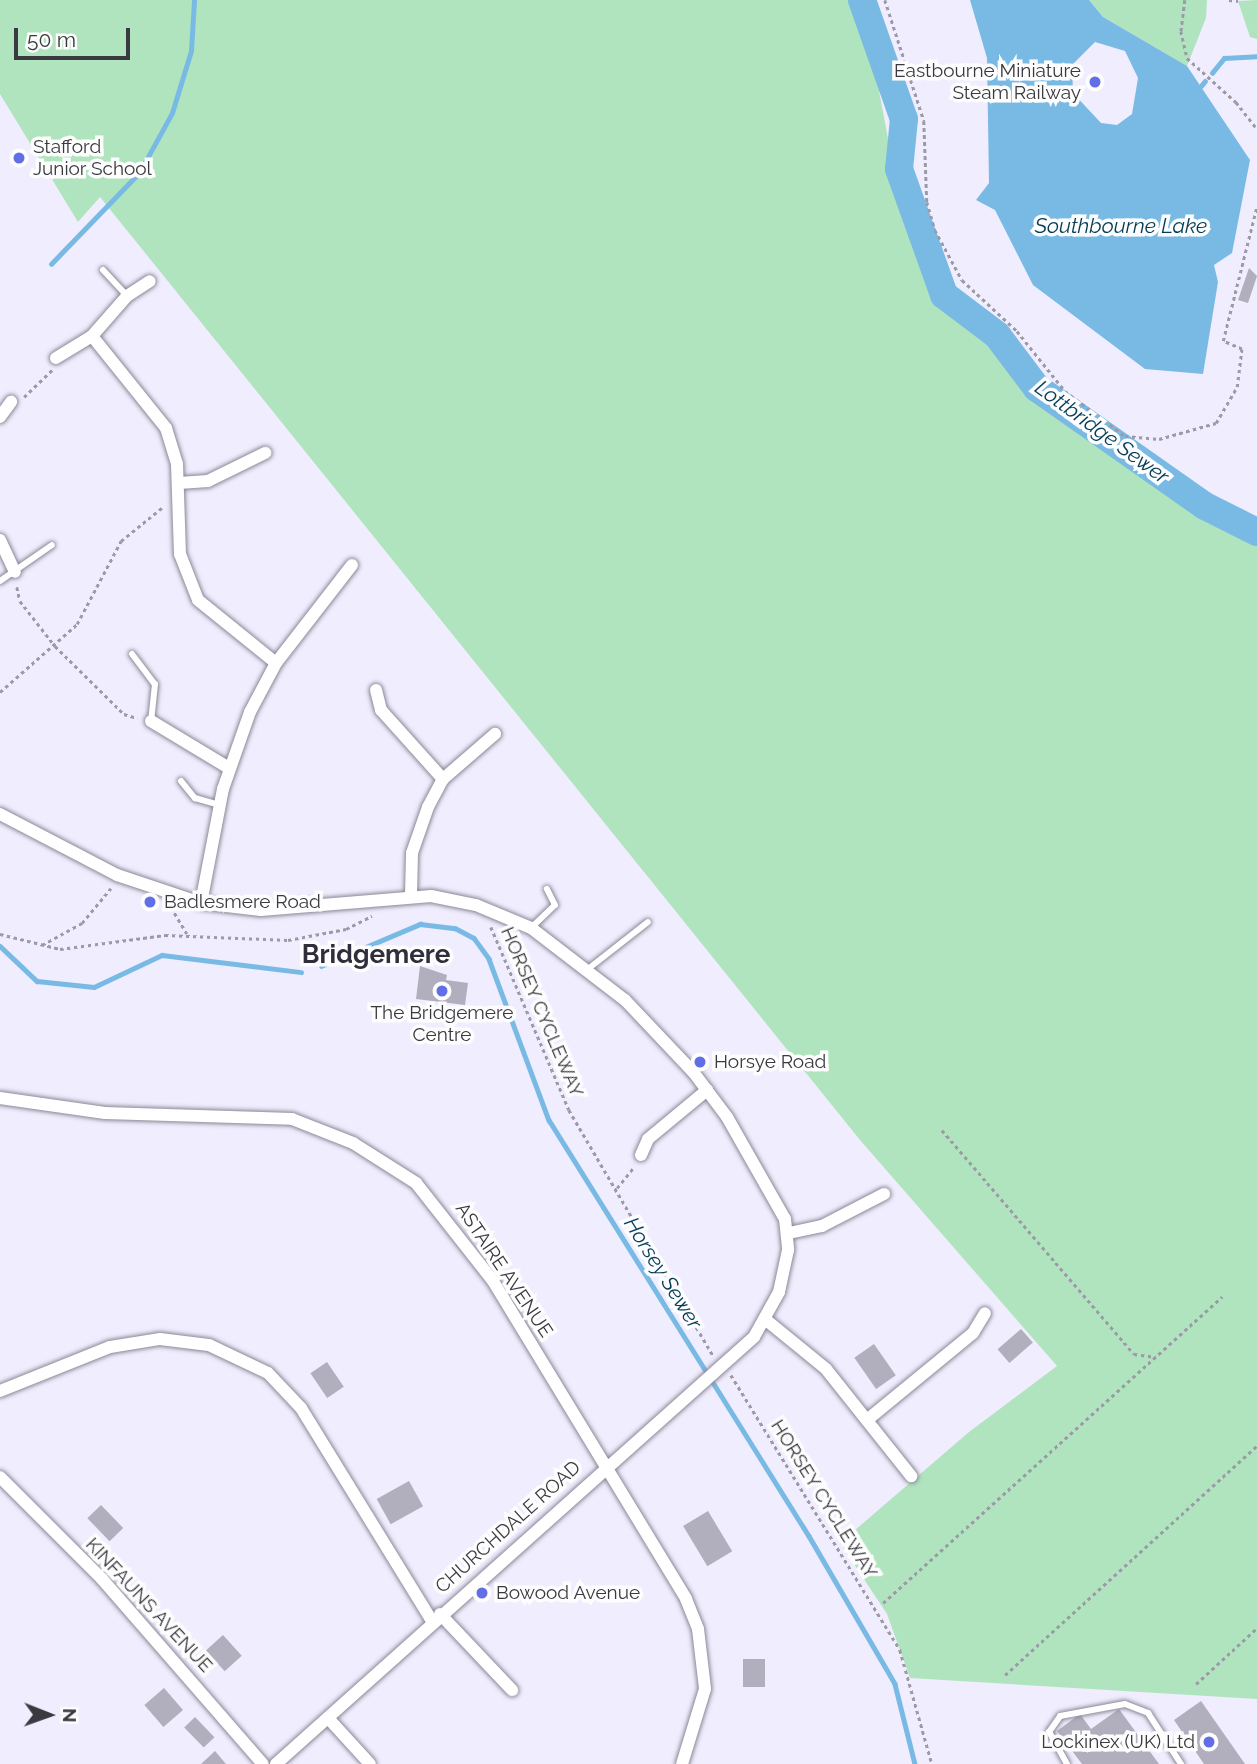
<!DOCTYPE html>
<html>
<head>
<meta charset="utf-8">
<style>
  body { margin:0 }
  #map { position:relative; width:1257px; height:1764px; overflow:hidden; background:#f0edfe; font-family:Raleway,sans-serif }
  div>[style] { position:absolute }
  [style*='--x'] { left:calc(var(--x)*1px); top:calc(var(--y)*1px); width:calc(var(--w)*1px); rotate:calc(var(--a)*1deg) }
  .green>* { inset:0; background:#b0e4be }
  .water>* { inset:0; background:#79bae5 }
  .stream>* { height:4.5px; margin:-2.25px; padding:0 2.25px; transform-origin:2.25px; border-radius:2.25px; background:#79bae5 }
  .river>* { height:28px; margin:-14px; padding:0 14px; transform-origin:14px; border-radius:14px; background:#79bae5 }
  .building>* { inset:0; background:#b1aebd; transform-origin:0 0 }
  .path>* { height:2.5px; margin-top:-1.25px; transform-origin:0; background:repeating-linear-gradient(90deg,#9c9aa6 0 3.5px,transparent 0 7px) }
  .roads { filter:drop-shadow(0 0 2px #8b8897) drop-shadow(0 0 2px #8b8897) }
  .service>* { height:6px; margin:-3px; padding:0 3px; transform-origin:3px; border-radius:3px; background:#fff }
  .minor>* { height:12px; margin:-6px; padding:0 6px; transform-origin:6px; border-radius:6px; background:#fff }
  .dots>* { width:19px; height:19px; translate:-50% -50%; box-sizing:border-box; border:4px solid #fdfdfd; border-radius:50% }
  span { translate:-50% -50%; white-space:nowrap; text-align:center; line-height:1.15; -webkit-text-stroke:7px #fdfdfd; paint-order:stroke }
  .poi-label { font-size:19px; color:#3a393f }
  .right { translate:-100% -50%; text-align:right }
  .left { translate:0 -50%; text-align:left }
  .street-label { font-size:19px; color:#3a393f }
  .water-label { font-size:21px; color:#043c58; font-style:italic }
  .district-label { font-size:26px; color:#312e3b; font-weight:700 }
  .north { position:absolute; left:14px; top:1680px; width:70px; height:70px; -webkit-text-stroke:5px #fdfdfd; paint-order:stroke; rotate:91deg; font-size:19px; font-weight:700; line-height:28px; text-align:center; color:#3a393f }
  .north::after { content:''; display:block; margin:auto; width:24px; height:32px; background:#3a393f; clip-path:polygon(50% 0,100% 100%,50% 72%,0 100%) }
  .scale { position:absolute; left:14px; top:28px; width:116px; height:32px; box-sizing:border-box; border:4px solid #3a393f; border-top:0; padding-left:9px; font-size:21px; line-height:24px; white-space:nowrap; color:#3a393f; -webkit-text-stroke:5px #fdfdfd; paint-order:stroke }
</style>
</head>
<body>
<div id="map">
  <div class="green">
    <i style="clip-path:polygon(0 0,862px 0,889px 144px,944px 295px,997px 335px,1037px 388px,1205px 506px,1257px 532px,1257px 1699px,910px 1678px,887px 1614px,840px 1543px,969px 1432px,1057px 1366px,860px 1140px,100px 197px,78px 222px,0 94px)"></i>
    <i style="clip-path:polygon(1089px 0,1207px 0,1206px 18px,1187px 66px,1103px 17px)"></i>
    <i style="clip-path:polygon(1257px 0,1257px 39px,1250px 37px,1238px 1px)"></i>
  </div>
  <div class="water">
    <i style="clip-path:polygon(evenodd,970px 0,1089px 0,1103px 17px,1187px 66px,1250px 160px,1232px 253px,1214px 265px,1218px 282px,1203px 374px,1145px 369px,1033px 285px,995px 210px,976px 200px,989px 183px,987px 58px,970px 0,1095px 42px,1125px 51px,1138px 78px,1132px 114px,1117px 125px,1101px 123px,1073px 93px,1072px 65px,1095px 42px)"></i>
  </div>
  <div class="stream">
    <i style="--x:1212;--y:73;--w:19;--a:-51"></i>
    <i style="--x:1224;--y:58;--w:33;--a:-3"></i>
    <i style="--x:1201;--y:86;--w:6;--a:-51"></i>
    <i style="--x:51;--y:264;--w:127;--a:-46"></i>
    <i style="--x:139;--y:173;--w:68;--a:-61.2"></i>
    <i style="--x:172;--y:113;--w:65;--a:-73"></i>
    <i style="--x:191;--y:51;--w:51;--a:-86.6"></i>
    <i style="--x:0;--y:946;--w:51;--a:43.4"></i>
    <i style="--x:37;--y:981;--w:57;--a:6"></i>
    <i style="--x:94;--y:987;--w:75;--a:-25.2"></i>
    <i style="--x:162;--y:955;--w:140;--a:7"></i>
    <i style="--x:321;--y:966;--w:108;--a:-23"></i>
    <i style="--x:420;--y:924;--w:35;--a:7"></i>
    <i style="--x:455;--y:928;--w:21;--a:28"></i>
    <i style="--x:474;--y:938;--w:26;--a:54"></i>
    <i style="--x:489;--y:959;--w:172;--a:69.6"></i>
    <i style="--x:549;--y:1120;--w:491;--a:58"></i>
    <i style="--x:809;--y:1536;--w:171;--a:59.8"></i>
    <i style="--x:895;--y:1684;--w:82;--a:76"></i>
  </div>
  <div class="river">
    <i style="--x:862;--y:0;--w:126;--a:70.6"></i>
    <i style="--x:904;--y:119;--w:50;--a:95.7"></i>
    <i style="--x:899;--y:169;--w:134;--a:70.3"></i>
    <i style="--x:944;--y:295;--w:66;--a:37"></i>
    <i style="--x:997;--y:335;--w:66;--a:53"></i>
    <i style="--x:1037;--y:388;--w:205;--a:35.1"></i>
    <i style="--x:1205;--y:506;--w:58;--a:26.6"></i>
  </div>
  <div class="building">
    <i style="clip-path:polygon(1249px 268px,1257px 276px,1248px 303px,1238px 300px)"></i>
    <i style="clip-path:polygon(420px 966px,447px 975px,446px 980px,468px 983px,465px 1005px,416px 999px)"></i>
    <i style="left:1021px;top:1329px;width:18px;height:31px;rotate:49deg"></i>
    <i style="left:874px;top:1344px;width:38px;height:24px;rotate:55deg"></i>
    <i style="left:327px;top:1362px;width:30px;height:20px;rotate:56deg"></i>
    <i style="left:409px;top:1481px;width:29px;height:37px;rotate:61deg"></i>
    <i style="left:101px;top:1505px;width:32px;height:19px;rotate:46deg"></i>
    <i style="left:708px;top:1511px;width:47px;height:29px;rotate:59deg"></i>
    <i style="left:223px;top:1635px;width:28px;height:23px;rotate:48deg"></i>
    <i style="left:743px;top:1659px;width:22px;height:28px"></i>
    <i style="left:164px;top:1688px;width:29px;height:26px;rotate:49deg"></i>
    <i style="clip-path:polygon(1201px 1701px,1245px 1764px,1204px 1764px,1174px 1720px)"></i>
    <i style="clip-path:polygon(1119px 1709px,1159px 1764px,1082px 1764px,1057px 1731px,1080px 1714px,1091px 1729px)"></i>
    <i style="left:195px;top:1717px;width:28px;height:15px;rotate:46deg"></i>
    <i style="clip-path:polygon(215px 1751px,226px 1764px,201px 1764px)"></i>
  </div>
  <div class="path">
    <i style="--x:885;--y:0;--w:127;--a:72.1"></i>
    <i style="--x:924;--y:121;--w:81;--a:87.9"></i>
    <i style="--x:927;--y:202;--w:29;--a:74"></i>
    <i style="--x:935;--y:230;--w:57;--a:61.6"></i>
    <i style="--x:962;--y:280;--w:75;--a:42.8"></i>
    <i style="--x:1017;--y:331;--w:77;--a:51.3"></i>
    <i style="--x:1065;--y:391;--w:75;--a:36.9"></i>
    <i style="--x:1125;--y:436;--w:34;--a:5"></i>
    <i style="--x:1159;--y:439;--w:59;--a:-15.7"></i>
    <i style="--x:1216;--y:423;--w:42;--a:-59.7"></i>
    <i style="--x:1237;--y:387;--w:38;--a:-83"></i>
    <i style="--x:1242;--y:349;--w:21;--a:-157"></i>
    <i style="--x:1223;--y:341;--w:139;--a:-75.9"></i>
    <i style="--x:1185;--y:0;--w:31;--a:97"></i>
    <i style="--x:1181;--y:31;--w:28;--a:77"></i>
    <i style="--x:1187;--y:58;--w:66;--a:41.9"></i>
    <i style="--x:1236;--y:102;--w:34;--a:52"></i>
    <i style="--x:1229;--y:0;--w:9;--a:6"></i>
    <i style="--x:24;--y:397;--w:39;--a:-44"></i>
    <i style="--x:17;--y:587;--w:14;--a:78"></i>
    <i style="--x:20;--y:601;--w:57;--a:52.1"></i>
    <i style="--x:55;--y:646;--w:97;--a:44.6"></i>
    <i style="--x:124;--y:714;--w:14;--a:17"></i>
    <i style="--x:0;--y:692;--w:103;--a:-41.4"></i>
    <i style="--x:77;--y:624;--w:94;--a:-62.1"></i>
    <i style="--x:121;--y:541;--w:55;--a:-39.1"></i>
    <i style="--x:171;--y:907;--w:31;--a:59"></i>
    <i style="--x:491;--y:927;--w:199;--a:66.9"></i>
    <i style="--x:569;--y:1110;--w:284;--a:59.6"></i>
    <i style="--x:0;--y:934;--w:62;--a:14"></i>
    <i style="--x:60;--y:949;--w:106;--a:-7.6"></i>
    <i style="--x:165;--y:935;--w:123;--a:2.3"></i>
    <i style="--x:288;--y:940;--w:59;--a:-10.7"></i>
    <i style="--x:346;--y:929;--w:29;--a:-27"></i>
    <i style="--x:42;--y:945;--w:46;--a:-28.8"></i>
    <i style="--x:82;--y:923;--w:45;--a:-50.4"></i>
    <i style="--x:942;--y:1130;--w:295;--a:49.4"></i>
    <i style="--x:1134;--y:1354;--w:22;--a:8"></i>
    <i style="--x:617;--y:1188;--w:28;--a:-51"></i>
    <i style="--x:731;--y:1375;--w:323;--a:58.4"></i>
    <i style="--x:900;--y:1650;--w:118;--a:74.3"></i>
    <i style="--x:883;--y:1603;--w:457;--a:-42.1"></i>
    <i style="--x:1005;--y:1675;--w:341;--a:-42.3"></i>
    <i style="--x:1196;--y:1684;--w:83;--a:-42.6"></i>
  </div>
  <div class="roads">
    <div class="service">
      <i style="--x:103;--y:270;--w:35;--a:47"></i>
      <i style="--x:0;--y:581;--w:63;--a:-34.7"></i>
      <i style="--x:132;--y:654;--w:38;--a:53"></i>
      <i style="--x:155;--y:684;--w:37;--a:96"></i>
      <i style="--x:181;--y:781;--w:22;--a:51"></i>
      <i style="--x:195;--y:798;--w:25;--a:16"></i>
      <i style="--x:531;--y:928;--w:33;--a:-44"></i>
      <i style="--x:555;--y:905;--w:18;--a:-117"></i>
      <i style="--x:588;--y:969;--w:76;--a:-38.1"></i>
      <i style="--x:1067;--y:1764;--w:37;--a:-119"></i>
      <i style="--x:1049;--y:1732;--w:19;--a:-55"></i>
      <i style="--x:1060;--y:1716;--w:66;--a:-10.5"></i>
      <i style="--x:1125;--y:1704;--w:25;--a:21"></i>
      <i style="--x:1148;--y:1713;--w:61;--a:57.1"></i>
    </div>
    <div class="minor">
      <i style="--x:92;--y:336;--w:118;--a:51.2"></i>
      <i style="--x:166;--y:428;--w:38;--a:73"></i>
      <i style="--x:177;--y:464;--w:90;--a:88.1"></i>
      <i style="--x:180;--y:554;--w:49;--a:68.6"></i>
      <i style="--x:198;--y:600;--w:100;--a:38.9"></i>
      <i style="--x:56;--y:358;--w:42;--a:-31.4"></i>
      <i style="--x:92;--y:336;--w:53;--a:-48.8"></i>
      <i style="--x:127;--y:296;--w:27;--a:-33"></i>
      <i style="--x:0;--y:417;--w:19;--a:-54"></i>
      <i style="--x:179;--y:483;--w:29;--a:-4"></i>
      <i style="--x:208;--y:481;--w:64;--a:-26.2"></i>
      <i style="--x:0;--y:540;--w:35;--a:65"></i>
      <i style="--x:376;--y:690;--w:21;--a:76"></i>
      <i style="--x:381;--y:710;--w:93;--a:48.1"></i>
      <i style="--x:151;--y:721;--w:91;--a:31.1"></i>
      <i style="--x:0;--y:814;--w:132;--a:27.5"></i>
      <i style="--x:117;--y:875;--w:89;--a:18.4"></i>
      <i style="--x:201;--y:903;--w:60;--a:6.7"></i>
      <i style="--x:261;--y:910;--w:171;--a:-4.7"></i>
      <i style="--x:431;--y:896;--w:46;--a:11.3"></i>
      <i style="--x:476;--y:905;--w:60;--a:22.7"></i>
      <i style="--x:531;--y:928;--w:118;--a:37.5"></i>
      <i style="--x:625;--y:1000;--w:100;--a:46.6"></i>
      <i style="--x:694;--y:1073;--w:55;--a:53.1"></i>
      <i style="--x:727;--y:1117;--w:117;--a:60.4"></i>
      <i style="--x:785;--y:1219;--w:31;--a:84"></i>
      <i style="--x:788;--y:1250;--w:43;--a:102.1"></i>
      <i style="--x:779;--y:1292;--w:51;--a:119.1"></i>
      <i style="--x:754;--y:1337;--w:641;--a:138.23"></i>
      <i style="--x:411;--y:895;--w:42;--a:-88.6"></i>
      <i style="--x:412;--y:853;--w:49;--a:-70.8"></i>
      <i style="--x:428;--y:807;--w:32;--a:-62"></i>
      <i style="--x:443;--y:779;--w:69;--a:-40.9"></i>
      <i style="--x:201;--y:903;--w:116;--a:-79.1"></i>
      <i style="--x:223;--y:789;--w:82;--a:-70.7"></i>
      <i style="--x:250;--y:712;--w:55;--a:-62"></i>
      <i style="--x:276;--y:663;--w:124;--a:-52.2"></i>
      <i style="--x:0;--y:1098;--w:106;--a:8.1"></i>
      <i style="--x:105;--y:1113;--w:187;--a:1.8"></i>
      <i style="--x:292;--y:1119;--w:66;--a:21.5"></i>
      <i style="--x:353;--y:1143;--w:75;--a:32.4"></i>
      <i style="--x:416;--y:1183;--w:125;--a:51.8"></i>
      <i style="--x:493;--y:1281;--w:372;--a:58.7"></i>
      <i style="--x:686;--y:1599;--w:32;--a:68"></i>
      <i style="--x:698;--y:1629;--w:60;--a:83.3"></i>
      <i style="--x:705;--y:1689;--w:78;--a:107"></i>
      <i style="--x:641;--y:1155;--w:17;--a:-66"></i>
      <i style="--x:648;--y:1139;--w:77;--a:-39.7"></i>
      <i style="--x:789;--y:1233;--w:34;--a:-12"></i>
      <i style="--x:822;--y:1226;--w:70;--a:-27.3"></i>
      <i style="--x:766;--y:1320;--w:77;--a:39.2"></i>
      <i style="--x:826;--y:1369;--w:137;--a:51.5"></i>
      <i style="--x:0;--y:1391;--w:118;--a:-21.8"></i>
      <i style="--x:110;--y:1347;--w:51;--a:-9.1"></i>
      <i style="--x:160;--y:1339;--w:49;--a:7"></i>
      <i style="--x:209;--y:1345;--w:65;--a:25.4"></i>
      <i style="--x:268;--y:1373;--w:48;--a:46.7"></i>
      <i style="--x:301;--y:1408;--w:250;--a:58.4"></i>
      <i style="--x:867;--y:1420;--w:137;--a:-39.4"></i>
      <i style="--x:973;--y:1333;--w:23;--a:-59"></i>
      <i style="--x:0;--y:1477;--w:144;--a:45"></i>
      <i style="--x:102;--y:1579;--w:245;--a:49"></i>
      <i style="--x:440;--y:1614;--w:105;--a:46.5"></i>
      <i style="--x:328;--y:1718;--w:62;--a:47.6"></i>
    </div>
  </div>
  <div class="dots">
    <i style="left:1095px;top:82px;background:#616ee6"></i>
    <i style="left:19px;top:158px;background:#616ee6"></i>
    <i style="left:150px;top:902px;background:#616ee6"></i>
    <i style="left:442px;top:991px;background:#616ee6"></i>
    <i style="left:700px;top:1062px;background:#616ee6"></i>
    <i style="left:482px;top:1593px;background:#616ee6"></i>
    <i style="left:1209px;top:1742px;background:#616ee6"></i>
  </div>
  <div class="poi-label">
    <span class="right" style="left:1081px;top:82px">Eastbourne Miniature<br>Steam Railway</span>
    <span class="left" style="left:33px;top:158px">Stafford<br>Junior School</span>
    <span class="left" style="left:164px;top:902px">Badlesmere Road</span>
    <span style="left:442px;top:1024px">The Bridgemere<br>Centre</span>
    <span class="left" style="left:714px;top:1062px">Horsye Road</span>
    <span class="left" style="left:496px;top:1593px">Bowood Avenue</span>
    <span class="right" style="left:1195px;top:1742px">Lockinex (UK) Ltd</span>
  </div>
  <div class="street-label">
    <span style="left:542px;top:1012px;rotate:67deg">HORSEY CYCLEWAY</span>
    <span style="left:504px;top:1270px;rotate:56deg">ASTAIRE AVENUE</span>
    <span style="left:824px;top:1499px;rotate:58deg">HORSEY CYCLEWAY</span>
    <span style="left:508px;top:1527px;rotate:-42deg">CHURCHDALE ROAD</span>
    <span style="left:149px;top:1605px;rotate:47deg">KINFAUNS AVENUE</span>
  </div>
  <div class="water-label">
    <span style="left:1121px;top:226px">Southbourne Lake</span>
    <span style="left:1102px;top:432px;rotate:36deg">Lottbridge Sewer</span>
    <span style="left:663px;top:1273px;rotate:58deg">Horsey Sewer</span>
  </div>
  <div class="district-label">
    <span style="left:376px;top:955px">Bridgemere</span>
  </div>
  <div class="north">N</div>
  <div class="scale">50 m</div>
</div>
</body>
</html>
